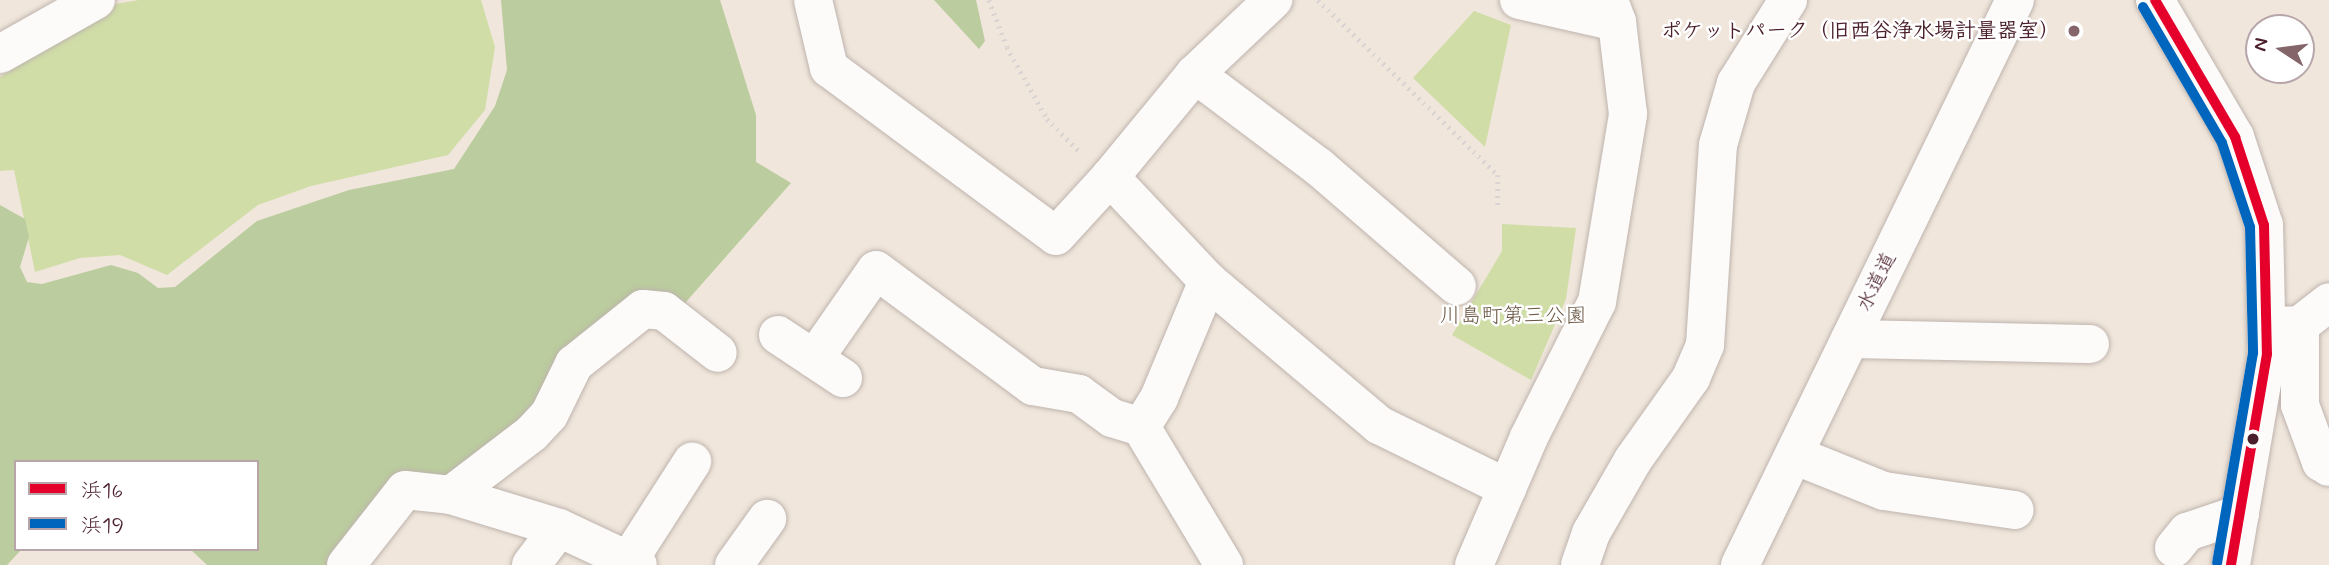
<!DOCTYPE html>
<html>
<head>
<meta charset="utf-8">
<style>
  body { margin:0 }
  #map { position:relative; width:2329px; height:565px; overflow:hidden; background:#f0e6db; font-family:Mynerve,"Klee One",sans-serif }
  div>[style] { position:absolute }
  [style*='--x'] { left:calc(var(--x)*1px); top:calc(var(--y)*1px); width:calc(var(--w)*1px); rotate:calc(var(--a)*1deg) }
  .green>* { inset:0; background:#d0dda7 }
  .forest>* { inset:0; background:#bbcc9e }
  .path>* { height:4.5px; margin-top:-2.25px; transform-origin:0; background:repeating-linear-gradient(90deg,#d9d4d2 0 2px,transparent 0 7px) }
  .roads { filter:drop-shadow(0 0 2px #beb4ae) drop-shadow(0 0 2px #beb4ae) }
  .minor>* { height:38px; margin:-19px; padding:0 19px; transform-origin:19px; border-radius:19px; background:#fdfbfa }
  .bus-1>* { height:10px; margin:-5px; padding:0 5px; transform-origin:5px; border-radius:5px; background:#e4002b }
  .bus-2>* { height:10px; margin:-5px; padding:0 5px; transform-origin:5px; border-radius:5px; background:#0065bd }
  .dots>* { width:19px; height:19px; translate:-50% -50%; box-sizing:border-box; border:4px solid #fff; border-radius:50% }
  span { translate:-50% -50%; white-space:nowrap; text-align:center; line-height:1.15; -webkit-text-stroke:5px #fff; paint-order:stroke }
  .poi-label { font-size:21px; color:#4a1f2b; font-weight:700 }
  .right { translate:-100% -50%; text-align:right }
  .street-label { font-size:21px; color:#4a1f2b }
  .park-label { font-size:21px; color:#6a5643 }
  .legend { position:absolute; left:14px; top:460px; width:245px; height:91px; box-sizing:border-box; background:#fff; border:2px solid #b7a5aa; margin:0; padding:9px 12px; list-style:none; font-size:21px; color:#4a1f2b }
  .legend li { display:flex; align-items:center; gap:14px; height:35px }
  .legend b { width:35px; border:2px solid #b7a5aa }
  .north { position:absolute; left:2245px; top:14px; width:70px; height:70px; box-sizing:border-box; background:#fff; border:2px solid #b7a5aa; border-radius:50%; rotate:283deg; font-size:19px; font-weight:700; line-height:28px; text-align:center; color:#4a1f2b }
  .north::after { content:''; display:block; margin:auto; width:24px; height:32px; background:#846569; clip-path:polygon(50% 0,100% 100%,50% 72%,0 100%) }
</style>
</head>
<body>
<div id="map">
  <div class="green">
    <i style="clip-path:polygon(139px 0,481px 0,495px 47px,485px 110px,448px 155px,311px 186px,258px 205px,167px 275px,120px 255px,80px 258px,35px 272px,14px 170px,0 171px,0 77px,98px 7px)"></i>
    <i style="clip-path:polygon(1474px 11px,1511px 25px,1485px 147px,1413px 78px)"></i>
    <i style="clip-path:polygon(1502px 224px,1576px 228px,1566px 299px,1531px 380px,1452px 335px,1502px 251px)"></i>
  </div>
  <div class="forest">
    <i style="clip-path:polygon(501px 0,720px 0,756px 115px,756px 162px,791px 183px,678px 311px,650px 298px,525px 433px,338px 565px,207px 565px,190px 549px,257px 549px,257px 462px,16px 462px,16px 549px,22px 549px,7px 565px,0 565px,0 205px,25px 219px,29px 237px,20px 267px,27px 282px,42px 284px,111px 265px,138px 273px,158px 288px,175px 287px,257px 221px,349px 190px,454px 169px,495px 106px,507px 70px)"></i>
    <i style="clip-path:polygon(934px 0,976px 0,985px 41px,979px 49px)"></i>
  </div>
  <div class="path">
    <i style="--x:989;--y:0;--w:50;--a:69"></i>
    <i style="--x:1007;--y:47;--w:82;--a:60.9"></i>
    <i style="--x:1047;--y:119;--w:49;--a:45"></i>
    <i style="--x:1318;--y:0;--w:251;--a:44.2"></i>
    <i style="--x:1498;--y:175;--w:31;--a:90"></i>
  </div>
  <div class="roads">
    <div class="minor">
      <i style="--x:813;--y:0;--w:70;--a:76.8"></i>
      <i style="--x:829;--y:68;--w:282;--a:36.5"></i>
      <i style="--x:1056;--y:236;--w:80;--a:-47.5"></i>
      <i style="--x:1519;--y:0;--w:100;--a:12.7"></i>
      <i style="--x:2155;--y:0;--w:159;--a:59.7"></i>
      <i style="--x:2235;--y:137;--w:93;--a:71.8"></i>
      <i style="--x:2264;--y:225;--w:129;--a:88.7"></i>
      <i style="--x:2267;--y:354;--w:214;--a:99.7"></i>
      <i style="--x:0;--y:54;--w:110;--a:-29.4"></i>
      <i style="--x:1195;--y:74;--w:155;--a:36.9"></i>
      <i style="--x:1319;--y:167;--w:182;--a:40.8"></i>
      <i style="--x:1208;--y:281;--w:224;--a:40.1"></i>
      <i style="--x:1379;--y:425;--w:143;--a:26.2"></i>
      <i style="--x:2300;--y:325;--w:80;--a:90"></i>
      <i style="--x:2300;--y:405;--w:61;--a:69.8"></i>
      <i style="--x:2321;--y:462;--w:9;--a:32"></i>
      <i style="--x:2275;--y:326;--w:25;--a:-2"></i>
      <i style="--x:2300;--y:325;--w:37;--a:-38"></i>
      <i style="--x:778;--y:335;--w:78;--a:33.5"></i>
      <i style="--x:1850;--y:339;--w:240;--a:1.2"></i>
      <i style="--x:814;--y:359;--w:108;--a:-55.1"></i>
      <i style="--x:876;--y:270;--w:195;--a:36.5"></i>
      <i style="--x:1033;--y:386;--w:47;--a:9.9"></i>
      <i style="--x:1079;--y:394;--w:41;--a:36"></i>
      <i style="--x:1112;--y:418;--w:30;--a:17"></i>
      <i style="--x:1794;--y:455;--w:97;--a:21.8"></i>
      <i style="--x:1884;--y:491;--w:132;--a:8.3"></i>
      <i style="--x:451;--y:495;--w:102;--a:-37.4"></i>
      <i style="--x:532;--y:433;--w:25;--a:-47"></i>
      <i style="--x:549;--y:415;--w:57;--a:-63.9"></i>
      <i style="--x:574;--y:364;--w:88;--a:-38.6"></i>
      <i style="--x:643;--y:309;--w:21;--a:5"></i>
      <i style="--x:664;--y:311;--w:68;--a:37.9"></i>
      <i style="--x:2174;--y:548;--w:21;--a:-51"></i>
      <i style="--x:2187;--y:532;--w:56;--a:-18.8"></i>
      <i style="--x:629;--y:560;--w:117;--a:-57.3"></i>
      <i style="--x:346;--y:565;--w:95;--a:-51.8"></i>
      <i style="--x:405;--y:490;--w:46;--a:6.2"></i>
      <i style="--x:451;--y:495;--w:113;--a:17"></i>
      <i style="--x:559;--y:528;--w:87;--a:25.1"></i>
      <i style="--x:531;--y:565;--w:46;--a:-52.9"></i>
      <i style="--x:734;--y:565;--w:57;--a:-54.3"></i>
      <i style="--x:1224;--y:565;--w:161;--a:-121"></i>
      <i style="--x:1141;--y:427;--w:34;--a:-58"></i>
      <i style="--x:1159;--y:398;--w:127;--a:-67.3"></i>
      <i style="--x:1208;--y:281;--w:143;--a:-133.3"></i>
      <i style="--x:1110;--y:177;--w:134;--a:-50.5"></i>
      <i style="--x:1195;--y:74;--w:108;--a:-43.5"></i>
      <i style="--x:1474;--y:565;--w:139;--a:-66.7"></i>
      <i style="--x:1529;--y:437;--w:151;--a:-63.3"></i>
      <i style="--x:1597;--y:302;--w:191;--a:-80.6"></i>
      <i style="--x:1628;--y:114;--w:93;--a:-96.8"></i>
      <i style="--x:1617;--y:22;--w:23;--a:-110"></i>
      <i style="--x:1580;--y:565;--w:34;--a:-71"></i>
      <i style="--x:1591;--y:533;--w:84;--a:-60.1"></i>
      <i style="--x:1633;--y:460;--w:100;--a:-54.7"></i>
      <i style="--x:1691;--y:378;--w:36;--a:-67"></i>
      <i style="--x:1705;--y:345;--w:200;--a:-86.3"></i>
      <i style="--x:1718;--y:145;--w:65;--a:-73.8"></i>
      <i style="--x:1736;--y:83;--w:98;--a:-57.9"></i>
      <i style="--x:1740;--y:565;--w:628;--a:-64.05"></i>
    </div>
  </div>
  <div class="bus-1">
    <i style="--x:2155;--y:0;--w:159;--a:59.7"></i>
    <i style="--x:2235;--y:137;--w:93;--a:71.8"></i>
    <i style="--x:2264;--y:225;--w:129;--a:88.7"></i>
    <i style="--x:2267;--y:354;--w:214;--a:99.7"></i>
  </div>
  <div class="bus-2">
    <i style="--x:2143;--y:7;--w:157;--a:59.8"></i>
    <i style="--x:2222;--y:143;--w:89;--a:71.6"></i>
    <i style="--x:2250;--y:227;--w:126;--a:88.6"></i>
    <i style="--x:2253;--y:353;--w:213;--a:99.7"></i>
  </div>
  <div class="dots">
    <i style="left:2074px;top:31px;background:#846569"></i>
    <i style="left:2253px;top:439px;background:#4a1f2b"></i>
  </div>
  <div class="poi-label">
    <span class="right" style="left:2060px;top:31px">ポケットパーク（旧西谷浄水場計量器室）</span>
  </div>
  <div class="street-label">
    <span style="left:1877px;top:282px;rotate:-64deg">水道道</span>
  </div>
  <div class="park-label">
    <span style="left:1513px;top:316px">川島町第三公園</span>
  </div>
  <ul class="legend">
  <li><b style="height:9px;background:#e4002b"></b>浜16</li>
  <li><b style="height:9px;background:#0065bd"></b>浜19</li>
  </ul>
  <div class="north">N</div>
</div>
</body>
</html>
